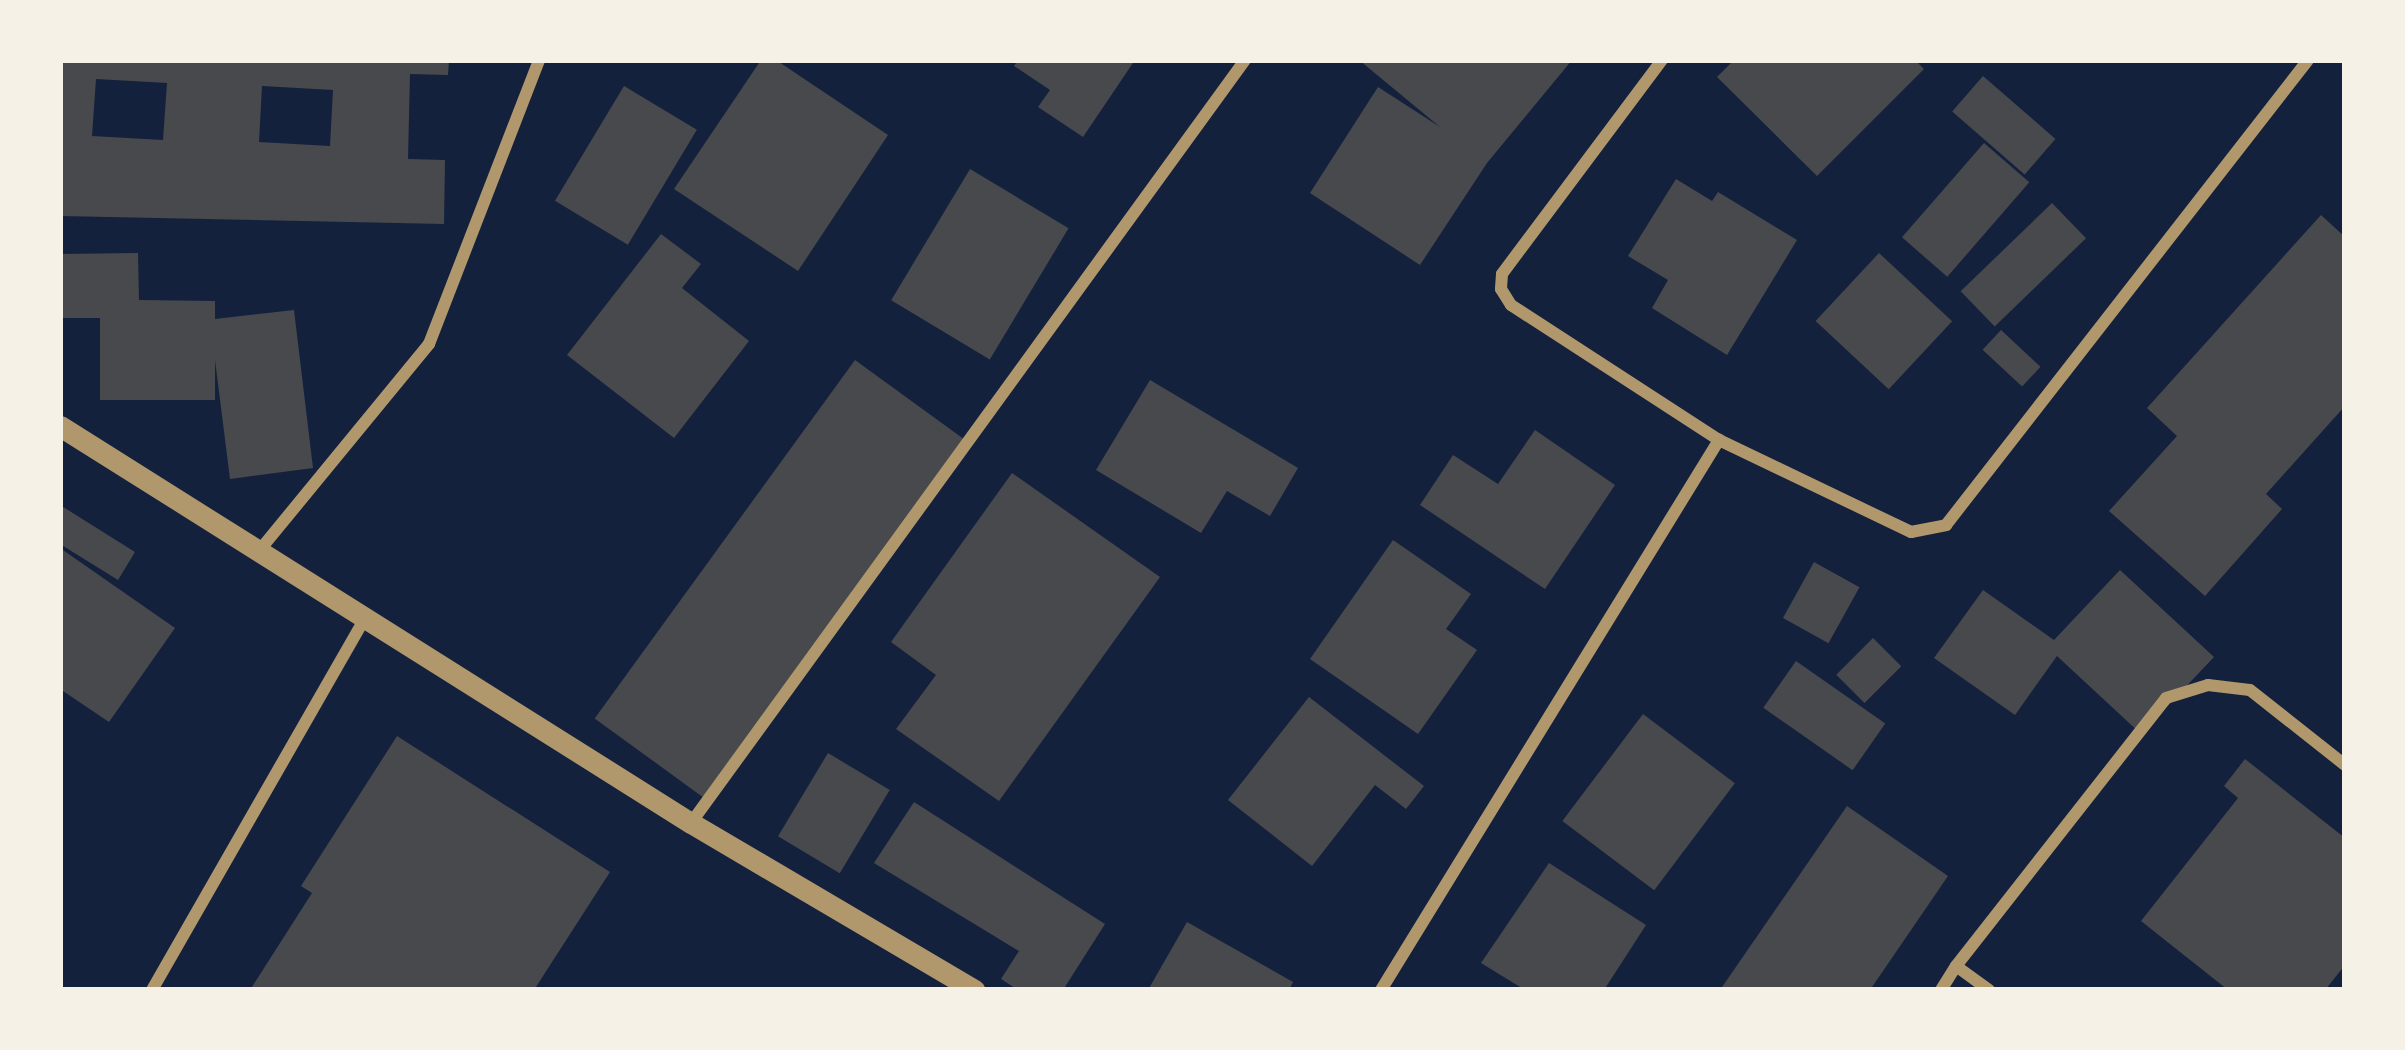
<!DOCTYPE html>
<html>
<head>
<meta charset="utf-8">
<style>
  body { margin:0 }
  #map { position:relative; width:2405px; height:1050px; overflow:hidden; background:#14213d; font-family:"Roboto Condensed",sans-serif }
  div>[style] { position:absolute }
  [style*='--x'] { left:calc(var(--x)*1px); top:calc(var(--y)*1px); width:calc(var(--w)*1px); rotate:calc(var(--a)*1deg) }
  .building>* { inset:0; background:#48494c; transform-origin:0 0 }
  .minor>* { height:12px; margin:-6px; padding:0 6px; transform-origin:6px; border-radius:6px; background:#b1986c }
  .tertiary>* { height:21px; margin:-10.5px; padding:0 10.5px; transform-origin:10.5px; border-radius:10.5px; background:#b1986c }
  span { translate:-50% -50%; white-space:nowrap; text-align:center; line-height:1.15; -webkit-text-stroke:10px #f6f1e7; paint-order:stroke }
  .frame { position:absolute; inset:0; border:63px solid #f6f1e7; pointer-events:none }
</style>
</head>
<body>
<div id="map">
  <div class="building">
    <i style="clip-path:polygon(evenodd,60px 60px,449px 60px,448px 75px,410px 74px,408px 159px,445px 160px,444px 224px,60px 216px,60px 60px,96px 79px,167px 83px,163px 140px,92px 136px,96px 79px,60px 60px,262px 86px,333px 90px,330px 146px,259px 142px,262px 86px)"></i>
    <i style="clip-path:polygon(761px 60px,776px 60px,888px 135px,798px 271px,674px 189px)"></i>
    <i style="clip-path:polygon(1018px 60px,1135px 60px,1083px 137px,1038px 107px,1050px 90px,1014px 66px)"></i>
    <i style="clip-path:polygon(1359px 60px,1572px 60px,1487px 163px,1420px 265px,1310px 193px,1378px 87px,1440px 127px)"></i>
    <i style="clip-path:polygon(1734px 60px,1915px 60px,1924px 69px,1817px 176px,1717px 77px)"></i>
    <i style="left:1983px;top:76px;width:96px;height:47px;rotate:41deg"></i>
    <i style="left:624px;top:86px;width:85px;height:134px;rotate:31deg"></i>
    <i style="left:1984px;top:143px;width:60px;height:125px;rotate:41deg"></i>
    <i style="left:970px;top:169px;width:115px;height:153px;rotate:31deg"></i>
    <i style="clip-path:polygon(1676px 179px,1712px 201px,1718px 192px,1797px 240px,1727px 355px,1652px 308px,1668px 280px,1628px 256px)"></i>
    <i style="left:2052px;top:203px;width:49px;height:127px;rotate:46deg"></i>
    <i style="clip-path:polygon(2321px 215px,2345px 237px,2345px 406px,2266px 494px,2282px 509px,2205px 596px,2109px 511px,2177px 436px,2147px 408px)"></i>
    <i style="clip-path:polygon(661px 234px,701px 264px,682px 288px,749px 341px,674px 438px,567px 355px)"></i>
    <i style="clip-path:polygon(138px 253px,139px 300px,215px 301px,215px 319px,294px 310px,313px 468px,230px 479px,215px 360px,215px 400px,100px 400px,100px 318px,60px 318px,60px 254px)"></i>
    <i style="left:1879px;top:253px;width:100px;height:93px;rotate:43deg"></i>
    <i style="left:2001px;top:330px;width:54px;height:27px;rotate:43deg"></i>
    <i style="left:855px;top:360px;width:134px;height:443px;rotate:36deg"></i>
    <i style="clip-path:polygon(1150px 380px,1298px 468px,1270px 516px,1227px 491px,1201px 533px,1096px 470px)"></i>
    <i style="clip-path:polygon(1535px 430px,1615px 485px,1545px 589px,1420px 505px,1453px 455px,1498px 484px)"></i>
    <i style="clip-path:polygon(1012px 473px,1160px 577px,999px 801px,896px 729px,936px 675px,891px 642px)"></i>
    <i style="clip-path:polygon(60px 505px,135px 552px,118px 580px,60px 544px)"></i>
    <i style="clip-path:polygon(1393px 540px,1471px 594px,1446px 629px,1477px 650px,1418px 734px,1310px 659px)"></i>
    <i style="clip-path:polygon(60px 548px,175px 628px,109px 722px,60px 689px)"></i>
    <i style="left:1814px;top:562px;width:52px;height:64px;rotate:29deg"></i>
    <i style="clip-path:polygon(2120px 570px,2214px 657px,2141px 734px,2057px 656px,2015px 715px,1934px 658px,1983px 590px,2054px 640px)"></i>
    <i style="left:1873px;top:638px;width:40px;height:52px;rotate:45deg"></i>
    <i style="left:1796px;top:661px;width:109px;height:57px;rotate:35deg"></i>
    <i style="clip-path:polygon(1309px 697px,1424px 786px,1406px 809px,1375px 785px,1312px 866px,1228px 800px)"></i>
    <i style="left:1643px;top:714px;width:115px;height:134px;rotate:37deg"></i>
    <i style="clip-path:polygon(397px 736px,610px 872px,534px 990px,250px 990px,312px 893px,301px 886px)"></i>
    <i style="left:828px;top:753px;width:72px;height:97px;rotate:31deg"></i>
    <i style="clip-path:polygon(2245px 759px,2345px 838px,2345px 965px,2325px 990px,2228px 990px,2141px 921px,2238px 798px,2224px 786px)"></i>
    <i style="clip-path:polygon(914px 802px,1105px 924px,1063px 990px,1018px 990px,1001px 979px,1019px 951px,874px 863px)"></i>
    <i style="clip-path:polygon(1847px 806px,1948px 876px,1870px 990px,1720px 990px)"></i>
    <i style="clip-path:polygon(1549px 863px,1646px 925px,1604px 990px,1525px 990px,1481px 963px)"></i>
    <i style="clip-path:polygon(1187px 922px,1293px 982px,1289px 990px,1148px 990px)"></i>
  </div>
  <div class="minor">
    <i style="--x:1662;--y:60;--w:267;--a:126.8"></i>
    <i style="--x:1502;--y:274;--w:15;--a:94"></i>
    <i style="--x:1501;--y:289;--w:19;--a:58"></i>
    <i style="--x:1511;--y:305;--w:248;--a:33"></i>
    <i style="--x:1719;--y:440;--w:213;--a:25.6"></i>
    <i style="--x:1911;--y:532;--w:36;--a:-11"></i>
    <i style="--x:1946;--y:525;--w:589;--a:-52.1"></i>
    <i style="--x:259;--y:551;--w:268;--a:-50.6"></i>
    <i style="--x:429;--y:344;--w:305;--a:-68.8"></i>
    <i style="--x:691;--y:823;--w:943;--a:-54.02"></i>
    <i style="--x:1956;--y:966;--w:340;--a:-51.9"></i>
    <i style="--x:2166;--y:698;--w:44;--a:-17.2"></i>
    <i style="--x:2208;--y:685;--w:42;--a:6.8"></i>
    <i style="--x:2250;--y:690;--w:121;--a:38.3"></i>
    <i style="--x:152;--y:990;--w:430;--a:-60.2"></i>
    <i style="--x:1381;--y:990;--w:646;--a:-58.43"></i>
    <i style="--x:1941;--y:990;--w:28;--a:-58"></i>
    <i style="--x:1956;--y:966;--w:41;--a:36"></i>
  </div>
  <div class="tertiary">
    <i style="--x:60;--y:426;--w:745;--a:32.18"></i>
    <i style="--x:691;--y:823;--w:329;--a:30.5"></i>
  </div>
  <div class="frame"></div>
</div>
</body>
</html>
